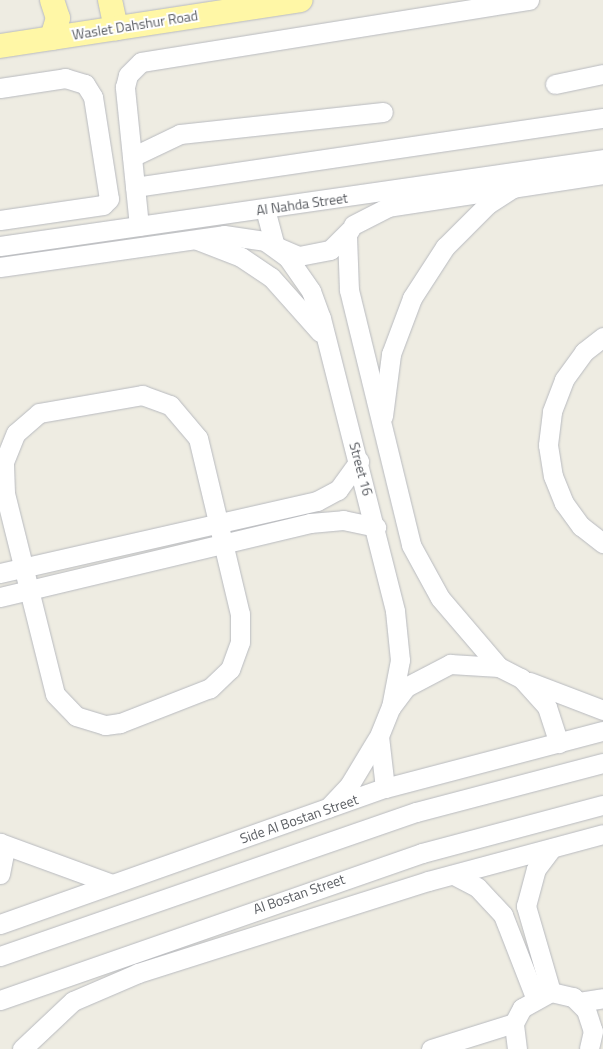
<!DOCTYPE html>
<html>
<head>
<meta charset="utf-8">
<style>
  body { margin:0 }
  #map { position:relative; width:603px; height:1049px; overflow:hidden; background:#eeece2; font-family:"Titillium Web",sans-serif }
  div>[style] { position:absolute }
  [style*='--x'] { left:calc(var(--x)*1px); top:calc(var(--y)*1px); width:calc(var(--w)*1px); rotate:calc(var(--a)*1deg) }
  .roads { filter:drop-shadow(0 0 1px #b8babf) drop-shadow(0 0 1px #b8babf) }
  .minor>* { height:19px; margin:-9.5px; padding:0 9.5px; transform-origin:9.5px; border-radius:9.5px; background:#fff }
  .major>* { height:24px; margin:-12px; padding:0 12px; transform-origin:12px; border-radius:12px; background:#fff7a6 }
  span { translate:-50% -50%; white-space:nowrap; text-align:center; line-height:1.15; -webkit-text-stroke:4px #fff; paint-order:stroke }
  .street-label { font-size:14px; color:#5b5e63 }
</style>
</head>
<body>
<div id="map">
  <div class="roads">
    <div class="minor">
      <i style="--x:555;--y:84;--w:49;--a:-11.8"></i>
      <i style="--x:0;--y:88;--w:66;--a:-8.7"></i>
      <i style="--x:65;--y:78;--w:21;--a:17"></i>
      <i style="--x:85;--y:84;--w:15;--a:58"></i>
      <i style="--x:93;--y:97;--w:103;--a:81.1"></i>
      <i style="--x:109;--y:199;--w:8;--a:135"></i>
      <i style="--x:103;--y:205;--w:104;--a:171.7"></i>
      <i style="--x:132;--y:157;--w:53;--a:-25.6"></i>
      <i style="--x:180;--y:134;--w:204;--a:-6.2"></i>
      <i style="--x:135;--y:187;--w:473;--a:-8.4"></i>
      <i style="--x:265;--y:209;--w:38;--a:75"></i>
      <i style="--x:275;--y:246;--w:26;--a:23"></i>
      <i style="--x:299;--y:256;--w:32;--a:-11"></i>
      <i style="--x:330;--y:250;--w:28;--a:-45"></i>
      <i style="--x:353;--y:225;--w:39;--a:-27"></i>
      <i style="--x:388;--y:207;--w:218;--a:-8.7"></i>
      <i style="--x:139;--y:226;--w:140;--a:-95.8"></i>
      <i style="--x:125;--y:87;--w:12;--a:-76"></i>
      <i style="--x:128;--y:75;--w:18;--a:-45"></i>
      <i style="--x:141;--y:62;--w:393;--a:-9.1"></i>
      <i style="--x:347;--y:236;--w:54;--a:87.9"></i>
      <i style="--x:349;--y:290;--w:262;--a:76.3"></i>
      <i style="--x:411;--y:545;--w:60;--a:61.3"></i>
      <i style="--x:440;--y:598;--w:91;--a:49.5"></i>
      <i style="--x:197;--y:240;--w:47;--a:21.1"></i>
      <i style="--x:241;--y:257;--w:36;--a:34"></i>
      <i style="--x:271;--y:277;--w:74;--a:48.3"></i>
      <i style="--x:0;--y:246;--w:609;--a:-8.21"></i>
      <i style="--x:0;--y:267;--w:226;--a:-8.1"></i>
      <i style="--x:224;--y:235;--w:41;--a:8.3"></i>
      <i style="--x:265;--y:241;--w:29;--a:36"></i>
      <i style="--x:288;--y:258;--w:40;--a:55.1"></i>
      <i style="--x:311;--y:291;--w:29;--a:70"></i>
      <i style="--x:321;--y:318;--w:302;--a:75.8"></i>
      <i style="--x:395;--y:611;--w:49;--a:84.2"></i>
      <i style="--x:400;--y:660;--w:48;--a:100.8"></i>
      <i style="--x:603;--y:337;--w:24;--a:142"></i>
      <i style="--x:584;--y:352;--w:34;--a:126"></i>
      <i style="--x:564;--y:380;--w:34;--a:111"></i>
      <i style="--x:552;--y:412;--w:33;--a:97"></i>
      <i style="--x:548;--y:445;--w:31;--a:81"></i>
      <i style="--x:553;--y:476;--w:29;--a:68"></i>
      <i style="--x:564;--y:503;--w:29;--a:54"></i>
      <i style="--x:581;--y:526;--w:28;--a:38"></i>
      <i style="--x:142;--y:395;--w:30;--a:20"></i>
      <i style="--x:170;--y:405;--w:43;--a:49.7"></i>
      <i style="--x:198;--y:438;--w:181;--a:76.6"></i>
      <i style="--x:240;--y:614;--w:28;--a:90"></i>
      <i style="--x:240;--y:642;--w:29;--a:110"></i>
      <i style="--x:230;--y:669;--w:28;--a:136"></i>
      <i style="--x:210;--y:688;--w:97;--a:158.7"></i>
      <i style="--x:120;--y:723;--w:15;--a:172"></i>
      <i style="--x:105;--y:725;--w:30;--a:-163"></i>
      <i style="--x:76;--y:716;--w:30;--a:-134"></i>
      <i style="--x:55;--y:694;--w:207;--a:-104"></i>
      <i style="--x:5;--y:493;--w:31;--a:-92"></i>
      <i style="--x:4;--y:462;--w:31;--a:-68"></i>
      <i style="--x:16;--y:433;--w:30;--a:-41"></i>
      <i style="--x:39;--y:413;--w:105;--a:-9.9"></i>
      <i style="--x:383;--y:416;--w:63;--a:-82.6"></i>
      <i style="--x:391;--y:354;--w:60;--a:-69.4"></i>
      <i style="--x:412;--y:298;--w:61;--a:-57.1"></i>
      <i style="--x:445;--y:247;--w:61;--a:-45"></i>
      <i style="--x:488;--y:204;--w:30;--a:-33"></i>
      <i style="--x:513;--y:188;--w:15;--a:-98"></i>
      <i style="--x:0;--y:573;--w:325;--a:-12.8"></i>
      <i style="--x:317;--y:501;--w:24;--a:-28"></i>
      <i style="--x:338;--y:490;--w:36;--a:-54"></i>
      <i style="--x:0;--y:597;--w:319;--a:-13.4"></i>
      <i style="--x:310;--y:523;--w:33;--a:-5"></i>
      <i style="--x:343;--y:520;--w:34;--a:12"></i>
      <i style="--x:530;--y:682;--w:78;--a:21"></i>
      <i style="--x:385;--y:788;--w:52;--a:-96.6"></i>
      <i style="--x:379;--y:736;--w:31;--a:-68"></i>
      <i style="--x:391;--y:707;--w:25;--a:-53"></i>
      <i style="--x:406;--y:687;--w:50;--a:-27.6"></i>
      <i style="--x:450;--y:664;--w:49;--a:3.5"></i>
      <i style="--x:499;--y:667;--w:25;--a:27"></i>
      <i style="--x:521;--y:678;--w:39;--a:48"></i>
      <i style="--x:547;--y:707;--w:38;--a:72"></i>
      <i style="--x:328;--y:808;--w:33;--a:-47"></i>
      <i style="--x:350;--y:784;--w:52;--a:-59"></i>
      <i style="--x:0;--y:843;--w:119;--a:20.1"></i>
      <i style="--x:0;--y:874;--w:20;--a:-79"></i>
      <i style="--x:4;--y:854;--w:12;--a:-110"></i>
      <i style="--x:454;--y:875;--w:26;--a:28"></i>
      <i style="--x:477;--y:887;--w:38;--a:47"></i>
      <i style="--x:503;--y:915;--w:88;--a:68.7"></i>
      <i style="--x:0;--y:924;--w:408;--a:-19.5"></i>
      <i style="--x:385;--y:788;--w:225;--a:-14.7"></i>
      <i style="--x:0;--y:956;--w:440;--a:-19.1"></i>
      <i style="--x:416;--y:812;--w:193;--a:-14.7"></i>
      <i style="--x:551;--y:992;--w:90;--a:-106.2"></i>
      <i style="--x:526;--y:906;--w:38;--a:-75"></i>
      <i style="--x:536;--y:869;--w:26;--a:-53"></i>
      <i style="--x:0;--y:1000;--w:447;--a:-19.2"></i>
      <i style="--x:422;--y:853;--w:187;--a:-14.9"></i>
      <i style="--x:579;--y:1002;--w:24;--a:-9"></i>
      <i style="--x:22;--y:1049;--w:70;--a:-43.3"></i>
      <i style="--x:73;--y:1001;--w:71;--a:-23.3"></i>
      <i style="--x:138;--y:973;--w:304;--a:-17.6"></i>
      <i style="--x:428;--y:881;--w:181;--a:-15"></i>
      <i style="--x:431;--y:1049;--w:87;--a:-17.4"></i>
      <i style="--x:517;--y:1049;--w:26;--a:-97"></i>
      <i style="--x:514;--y:1023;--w:17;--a:-62"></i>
      <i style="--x:522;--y:1008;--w:33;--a:-29"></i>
      <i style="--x:551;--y:992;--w:23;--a:13"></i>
      <i style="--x:573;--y:997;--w:18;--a:45"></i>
      <i style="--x:586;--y:1010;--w:22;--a:72"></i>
      <i style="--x:593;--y:1031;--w:18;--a:103"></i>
    </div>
    <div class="major">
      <i style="--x:52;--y:0;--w:19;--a:72"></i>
      <i style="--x:58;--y:18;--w:21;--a:107"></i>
      <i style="--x:110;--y:0;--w:29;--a:78"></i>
      <i style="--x:0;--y:46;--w:304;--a:-8.7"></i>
    </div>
  </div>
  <div class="street-label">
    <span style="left:135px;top:25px;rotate:-9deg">Waslet Dahshur Road</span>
    <span style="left:302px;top:204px;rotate:-8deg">Al Nahda Street</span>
    <span style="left:361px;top:469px;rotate:75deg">Street 16</span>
    <span style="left:299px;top:819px;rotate:-19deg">Side Al Bostan Street</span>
    <span style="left:299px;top:894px;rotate:-19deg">Al Bostan Street</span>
  </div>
</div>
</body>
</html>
